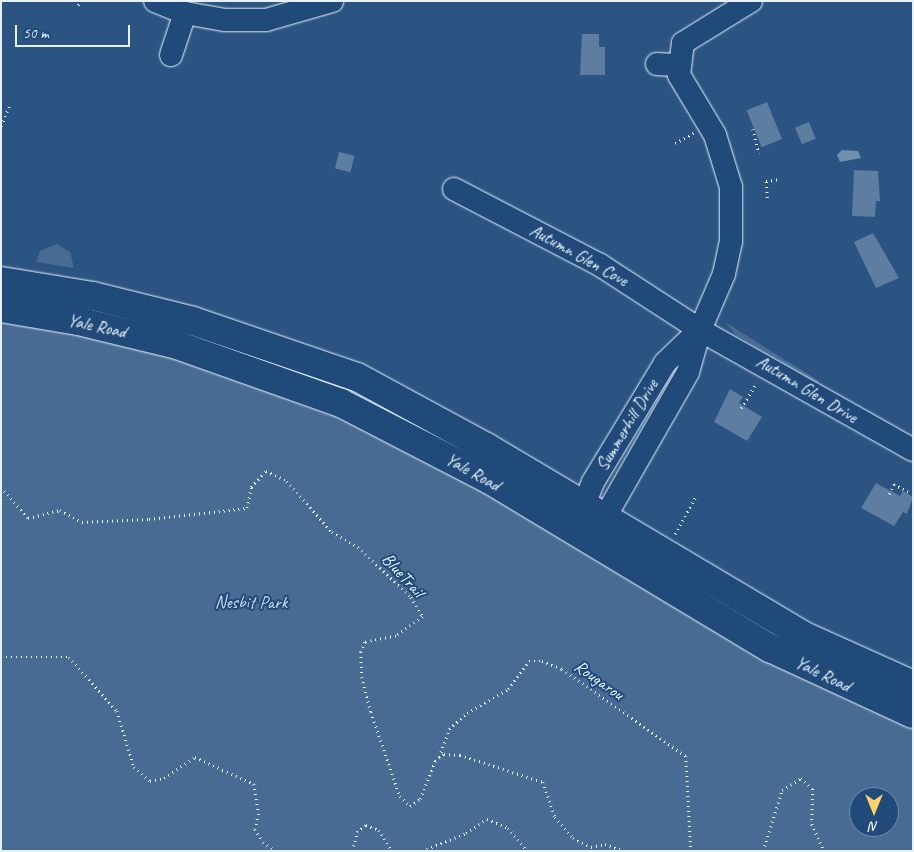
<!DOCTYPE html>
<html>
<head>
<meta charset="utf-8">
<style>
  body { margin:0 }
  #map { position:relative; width:914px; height:852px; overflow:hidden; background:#2b5482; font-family:Caveat,sans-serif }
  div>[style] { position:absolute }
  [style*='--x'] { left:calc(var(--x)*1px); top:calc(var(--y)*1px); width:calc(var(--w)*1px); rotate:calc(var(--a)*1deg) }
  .green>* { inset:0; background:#476b93 }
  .water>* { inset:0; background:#708ead }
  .building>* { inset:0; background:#5d7da1; transform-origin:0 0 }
  .path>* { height:2.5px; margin-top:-1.25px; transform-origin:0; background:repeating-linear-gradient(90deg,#e8f1f8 0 1px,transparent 0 5px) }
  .roads { filter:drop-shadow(0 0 1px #e8f1f8) drop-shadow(0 0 1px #e8f1f8) }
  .minor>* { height:22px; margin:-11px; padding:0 11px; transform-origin:11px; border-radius:11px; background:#1f4a7a }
  .major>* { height:28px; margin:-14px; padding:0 14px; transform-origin:14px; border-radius:14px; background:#1f4a7a }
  span { translate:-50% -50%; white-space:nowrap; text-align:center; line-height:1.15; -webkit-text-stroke:4px #1f4a7a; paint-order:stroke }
  .street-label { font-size:18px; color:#e8f1f8 }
  .park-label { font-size:18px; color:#d0dde9 }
  .frame { position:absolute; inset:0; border:2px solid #e8f1f8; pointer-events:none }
  .north { position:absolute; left:849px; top:787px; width:50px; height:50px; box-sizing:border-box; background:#1f4a7a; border:1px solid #6f8dac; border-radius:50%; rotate:180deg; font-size:14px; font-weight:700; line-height:20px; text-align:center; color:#e8f1f8 }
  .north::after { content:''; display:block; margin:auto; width:18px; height:22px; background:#ffd166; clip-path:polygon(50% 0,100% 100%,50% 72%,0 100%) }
  .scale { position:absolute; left:15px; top:25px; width:115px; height:22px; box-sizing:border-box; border:2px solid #e8f1f8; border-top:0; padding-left:6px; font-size:15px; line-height:18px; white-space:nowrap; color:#e8f1f8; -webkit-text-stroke:4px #1f4a7a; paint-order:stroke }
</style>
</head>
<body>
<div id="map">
  <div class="green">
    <i style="clip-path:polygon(57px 244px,70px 252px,74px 268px,36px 262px,40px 251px)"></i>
    <i style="clip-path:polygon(evenodd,1px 276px,248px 333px,604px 513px,913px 680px,913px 851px,1px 851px,1px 276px,859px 797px,889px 797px,889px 827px,859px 827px,859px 797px)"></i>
    <i style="clip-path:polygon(725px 322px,819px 381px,818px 383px,736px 335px)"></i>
  </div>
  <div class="water">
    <i style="clip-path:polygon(842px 150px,858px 151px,861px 158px,840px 162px,837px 155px)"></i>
  </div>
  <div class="building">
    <i style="clip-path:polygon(582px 34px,599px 34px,599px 47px,605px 47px,605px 75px,580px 75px)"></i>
    <i style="left:767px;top:102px;width:40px;height:22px;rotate:68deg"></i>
    <i style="left:809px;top:122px;width:18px;height:15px;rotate:68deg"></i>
    <i style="left:339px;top:152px;width:16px;height:17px;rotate:14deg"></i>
    <i style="clip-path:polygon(854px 170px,878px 171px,880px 201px,876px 201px,875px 217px,852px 216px)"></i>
    <i style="clip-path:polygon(873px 233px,899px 278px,876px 288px,854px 242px)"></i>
    <i style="clip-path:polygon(730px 389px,743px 397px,739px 403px,762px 417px,747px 441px,714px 422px)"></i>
    <i style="clip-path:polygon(876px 483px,900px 496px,903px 491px,913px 497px,907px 514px,903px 512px,894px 526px,861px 508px)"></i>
  </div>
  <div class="path">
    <i style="--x:78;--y:5;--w:5;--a:-53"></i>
    <i style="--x:1;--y:126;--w:22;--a:-68"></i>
    <i style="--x:753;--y:129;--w:25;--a:76"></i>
    <i style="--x:675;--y:143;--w:21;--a:-28"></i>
    <i style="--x:767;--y:198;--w:17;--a:-93"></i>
    <i style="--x:766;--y:181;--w:15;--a:-8"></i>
    <i style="--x:741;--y:408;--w:28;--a:-58"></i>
    <i style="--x:1;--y:487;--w:41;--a:48.9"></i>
    <i style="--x:28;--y:518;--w:33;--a:-14"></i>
    <i style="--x:60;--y:510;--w:25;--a:29"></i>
    <i style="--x:82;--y:522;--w:67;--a:-2.6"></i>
    <i style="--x:149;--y:519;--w:99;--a:-6.4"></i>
    <i style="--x:247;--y:508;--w:21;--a:-79"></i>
    <i style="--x:251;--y:487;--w:22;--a:-47"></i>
    <i style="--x:266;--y:471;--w:23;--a:25"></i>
    <i style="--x:287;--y:481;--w:68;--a:48.6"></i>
    <i style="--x:332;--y:532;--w:30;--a:30"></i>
    <i style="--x:358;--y:547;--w:73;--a:43.3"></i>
    <i style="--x:411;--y:597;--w:23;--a:59"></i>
    <i style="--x:423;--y:617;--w:33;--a:145"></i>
    <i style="--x:396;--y:636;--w:32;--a:169"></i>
    <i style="--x:365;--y:642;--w:11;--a:112"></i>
    <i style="--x:361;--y:652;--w:25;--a:88"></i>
    <i style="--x:362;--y:677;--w:36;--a:76"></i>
    <i style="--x:371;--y:712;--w:89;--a:71"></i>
    <i style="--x:400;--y:796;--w:14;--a:45"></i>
    <i style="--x:410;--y:806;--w:12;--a:-35"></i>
    <i style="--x:420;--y:799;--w:41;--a:-68.5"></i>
    <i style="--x:435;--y:761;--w:11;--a:-38"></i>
    <i style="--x:444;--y:754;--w:16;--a:4"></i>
    <i style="--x:460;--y:755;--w:87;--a:18"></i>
    <i style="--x:543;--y:782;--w:37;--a:71"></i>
    <i style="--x:555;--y:817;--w:28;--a:49"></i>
    <i style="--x:573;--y:838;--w:20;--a:27"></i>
    <i style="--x:591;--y:847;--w:14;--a:-12"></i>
    <i style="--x:605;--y:844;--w:20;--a:20"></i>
    <i style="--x:889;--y:494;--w:11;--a:-63"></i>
    <i style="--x:894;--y:484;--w:19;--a:28"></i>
    <i style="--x:675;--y:534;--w:43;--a:-61.1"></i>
    <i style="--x:1;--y:657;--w:68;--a:0"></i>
    <i style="--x:69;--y:657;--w:72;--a:48.4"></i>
    <i style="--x:117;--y:711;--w:59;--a:73.1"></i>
    <i style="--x:134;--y:767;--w:21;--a:41"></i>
    <i style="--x:150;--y:781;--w:14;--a:-12"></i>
    <i style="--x:164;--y:778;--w:37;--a:-34"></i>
    <i style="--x:195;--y:757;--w:65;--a:24.6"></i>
    <i style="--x:254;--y:784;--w:30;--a:81"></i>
    <i style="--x:259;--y:814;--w:16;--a:105"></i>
    <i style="--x:255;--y:829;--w:15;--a:58"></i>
    <i style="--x:263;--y:842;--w:16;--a:35"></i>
    <i style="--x:439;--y:757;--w:30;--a:-70"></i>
    <i style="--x:449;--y:729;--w:24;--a:-42"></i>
    <i style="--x:467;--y:713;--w:48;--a:-30.3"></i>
    <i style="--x:508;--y:689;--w:35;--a:-53"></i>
    <i style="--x:529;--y:661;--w:13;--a:0"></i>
    <i style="--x:542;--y:661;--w:22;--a:22"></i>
    <i style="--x:562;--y:669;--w:151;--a:35.1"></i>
    <i style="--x:686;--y:756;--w:95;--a:87"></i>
    <i style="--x:352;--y:851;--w:20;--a:-75"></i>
    <i style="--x:357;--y:832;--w:11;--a:-38"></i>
    <i style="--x:366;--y:825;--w:14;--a:21"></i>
    <i style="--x:379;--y:830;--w:25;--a:58"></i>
    <i style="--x:422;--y:851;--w:48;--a:-22.2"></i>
    <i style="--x:466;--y:833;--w:25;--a:-34"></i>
    <i style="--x:487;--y:819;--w:23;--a:23"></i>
    <i style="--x:508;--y:828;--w:30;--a:50"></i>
    <i style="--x:763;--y:851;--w:64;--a:-72.7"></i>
    <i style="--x:782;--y:790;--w:22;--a:-32"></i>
    <i style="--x:801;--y:778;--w:16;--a:43"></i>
    <i style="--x:813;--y:789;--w:35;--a:92"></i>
    <i style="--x:812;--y:824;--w:30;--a:66"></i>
  </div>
  <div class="roads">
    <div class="minor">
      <i style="--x:155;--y:1;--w:32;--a:22"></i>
      <i style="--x:185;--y:13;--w:41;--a:9.9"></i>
      <i style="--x:225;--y:20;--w:41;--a:0"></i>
      <i style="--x:266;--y:20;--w:69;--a:-16.1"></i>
      <i style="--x:171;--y:55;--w:44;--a:-71.6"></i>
      <i style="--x:657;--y:64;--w:22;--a:3"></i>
      <i style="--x:454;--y:189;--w:165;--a:27.5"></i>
      <i style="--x:600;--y:265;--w:119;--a:33"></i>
      <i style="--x:700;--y:330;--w:244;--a:29.4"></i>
      <i style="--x:578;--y:521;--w:42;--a:-69"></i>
      <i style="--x:593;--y:482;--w:139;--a:-58.8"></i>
      <i style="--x:665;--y:363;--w:47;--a:-44.1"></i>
      <i style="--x:597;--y:531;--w:183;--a:-60.2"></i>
      <i style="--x:688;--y:372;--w:44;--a:-74.1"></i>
      <i style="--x:700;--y:330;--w:61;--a:-66.8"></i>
      <i style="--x:724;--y:274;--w:34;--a:-78"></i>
      <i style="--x:731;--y:241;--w:54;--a:-90"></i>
      <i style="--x:731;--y:187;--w:54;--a:-107.1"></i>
      <i style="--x:715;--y:135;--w:70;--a:-121"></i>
      <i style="--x:679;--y:75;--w:32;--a:-83"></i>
      <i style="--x:683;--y:43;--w:80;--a:-31.7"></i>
    </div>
    <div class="major">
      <i style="--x:1;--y:281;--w:93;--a:9.3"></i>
      <i style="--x:93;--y:296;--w:103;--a:14"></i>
      <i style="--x:193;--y:321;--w:173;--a:18.9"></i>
      <i style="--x:357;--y:377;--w:147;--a:28.5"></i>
      <i style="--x:486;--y:447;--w:368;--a:30.7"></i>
      <i style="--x:802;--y:635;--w:122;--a:24.2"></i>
      <i style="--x:1;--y:308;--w:78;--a:9.6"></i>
      <i style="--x:78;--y:321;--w:102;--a:13.6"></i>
      <i style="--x:177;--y:345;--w:174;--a:19.5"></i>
      <i style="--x:341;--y:403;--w:168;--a:27.3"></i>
      <i style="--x:490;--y:480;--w:327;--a:31"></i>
      <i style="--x:770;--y:648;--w:157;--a:24.8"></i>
    </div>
  </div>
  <div class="street-label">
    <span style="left:579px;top:255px;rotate:29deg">Autumn Glen Cove</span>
    <span style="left:97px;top:326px;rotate:12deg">Yale Road</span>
    <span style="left:807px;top:389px;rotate:31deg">Autumn Glen Drive</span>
    <span style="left:627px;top:425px;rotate:-59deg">Summerhill Drive</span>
    <span style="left:473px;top:472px;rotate:29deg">Yale Road</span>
    <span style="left:403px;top:575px;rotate:47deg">BlueTrail</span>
    <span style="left:823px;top:674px;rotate:26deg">Yale Road</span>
    <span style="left:599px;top:680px;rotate:35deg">Rougarou</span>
  </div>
  <div class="park-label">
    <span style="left:251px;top:602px">Nesbit Park</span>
  </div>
  <div class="frame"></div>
  <div class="north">N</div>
  <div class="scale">50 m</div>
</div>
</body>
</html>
